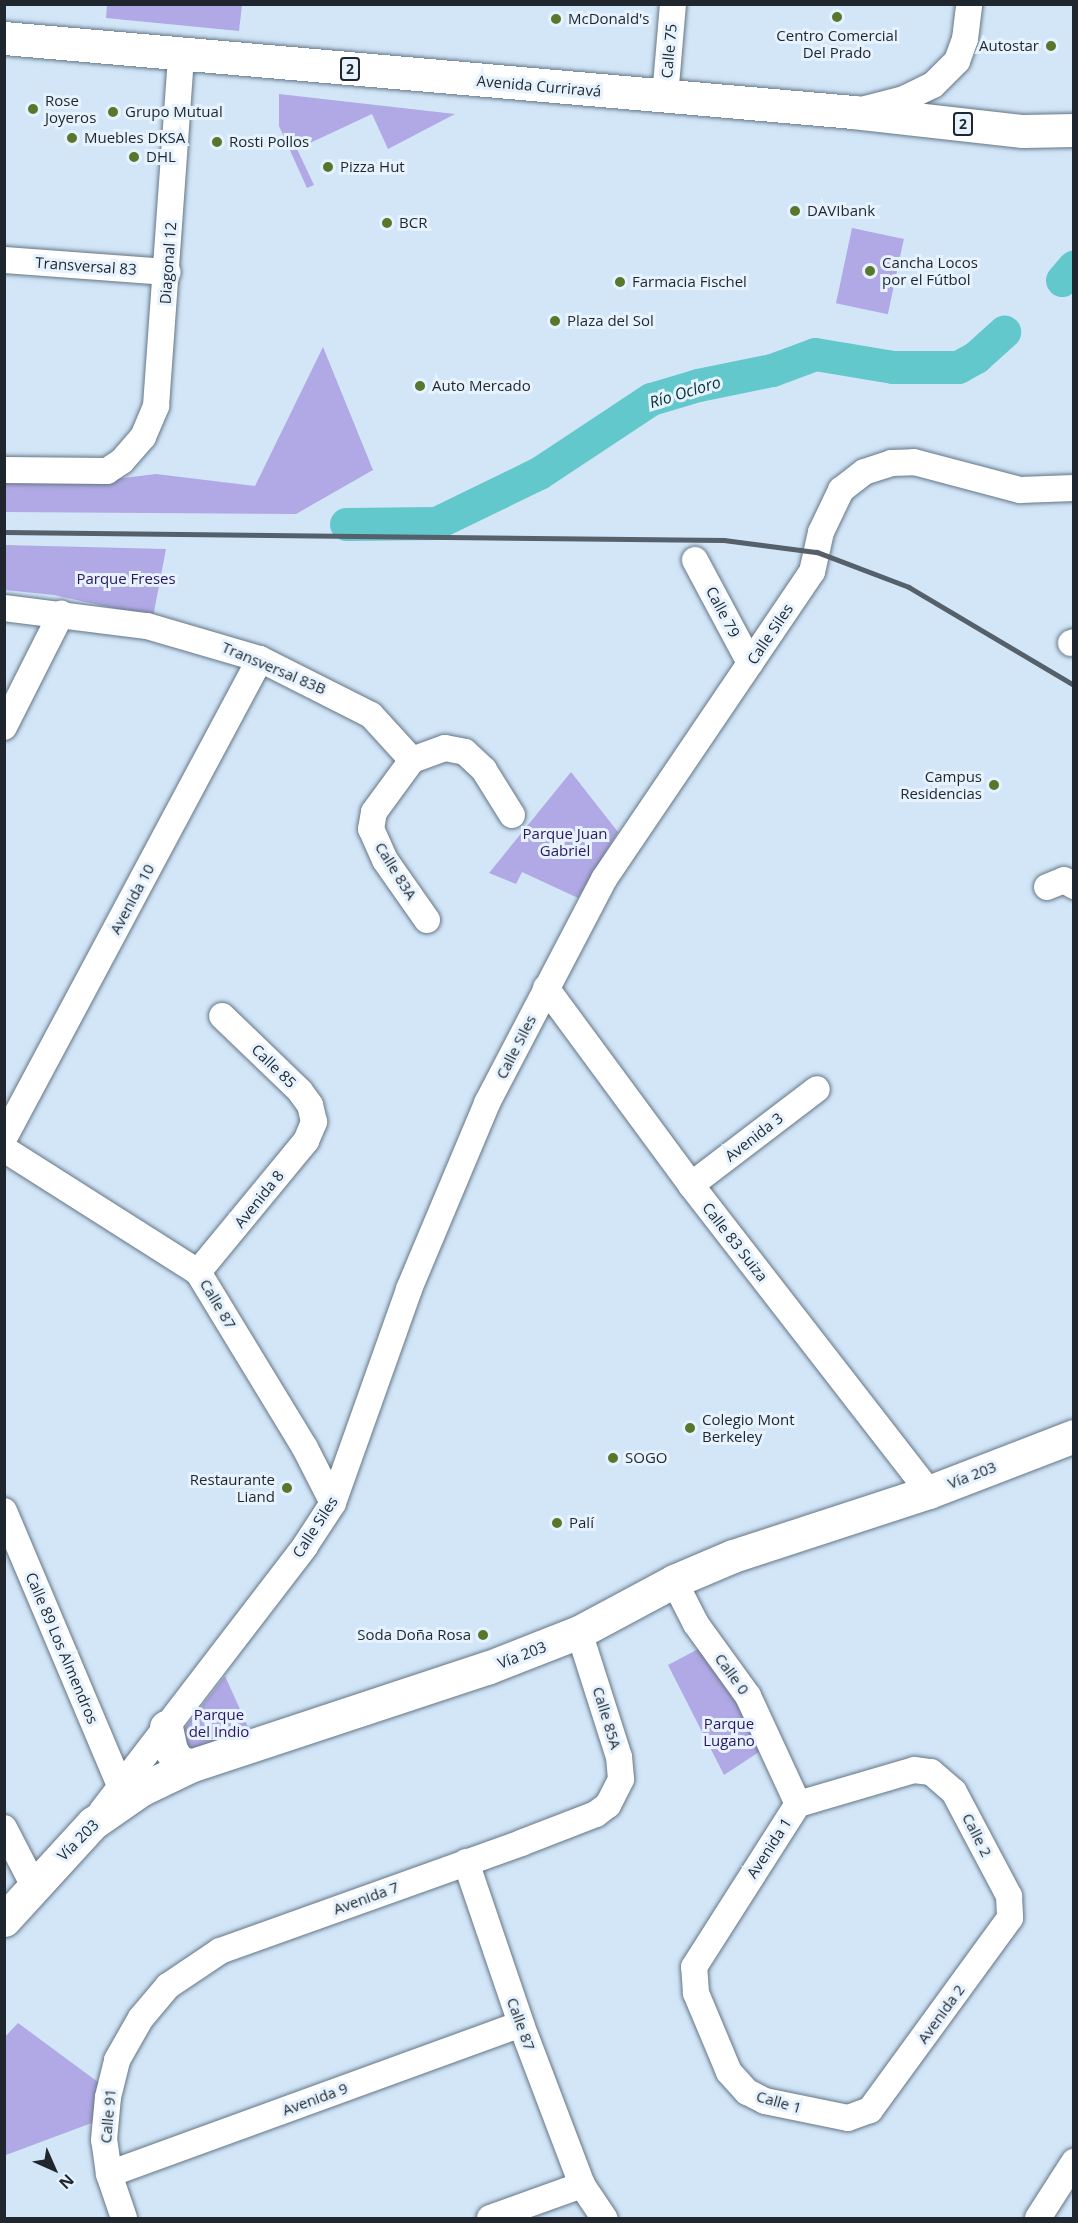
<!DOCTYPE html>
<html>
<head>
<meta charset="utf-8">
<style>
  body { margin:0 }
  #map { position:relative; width:1078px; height:2223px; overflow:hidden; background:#d2e6f8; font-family:"Open Sans",sans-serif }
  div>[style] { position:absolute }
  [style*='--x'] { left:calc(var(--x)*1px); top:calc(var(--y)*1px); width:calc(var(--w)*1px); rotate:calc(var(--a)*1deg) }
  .green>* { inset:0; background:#b1a9e5; transform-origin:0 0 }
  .river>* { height:33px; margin:-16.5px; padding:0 16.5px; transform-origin:16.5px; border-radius:16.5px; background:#63c8cb }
  .roads { filter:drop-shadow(0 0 2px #647686) drop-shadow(0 0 2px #647686) }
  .minor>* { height:26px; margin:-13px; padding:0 13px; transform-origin:13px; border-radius:13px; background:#fff }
  .major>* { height:33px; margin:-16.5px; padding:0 16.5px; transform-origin:16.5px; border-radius:16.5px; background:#fff }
  .highway>* { height:33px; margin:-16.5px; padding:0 16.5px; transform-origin:16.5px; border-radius:16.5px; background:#fff }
  .rail>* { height:4.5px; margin:-2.25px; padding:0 2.25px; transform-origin:2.25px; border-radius:2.25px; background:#55606a }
  .dots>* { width:16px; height:16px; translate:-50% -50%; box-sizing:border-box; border:3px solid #e6f2fd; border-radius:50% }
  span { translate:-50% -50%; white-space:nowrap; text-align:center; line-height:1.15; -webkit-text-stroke:6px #e6f2fd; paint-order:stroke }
  .shield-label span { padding:2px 4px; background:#e6f2fd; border:2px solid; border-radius:4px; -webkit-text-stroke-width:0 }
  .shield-label { font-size:14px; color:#1f262d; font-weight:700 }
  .poi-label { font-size:15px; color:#1f262d }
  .left { translate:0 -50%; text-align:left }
  .right { translate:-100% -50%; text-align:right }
  .street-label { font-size:15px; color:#1f262d }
  .park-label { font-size:15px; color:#2d1662 }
  .water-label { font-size:16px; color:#003132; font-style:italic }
  .frame { position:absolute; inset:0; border:6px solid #1f262d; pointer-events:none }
  .north { position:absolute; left:24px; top:2139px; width:60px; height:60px; -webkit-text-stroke:4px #e6f2fd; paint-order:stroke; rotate:135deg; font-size:16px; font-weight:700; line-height:24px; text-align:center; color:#1f262d }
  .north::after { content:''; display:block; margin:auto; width:21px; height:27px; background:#1f262d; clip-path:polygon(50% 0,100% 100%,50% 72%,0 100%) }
</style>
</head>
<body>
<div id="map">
  <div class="green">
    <i style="clip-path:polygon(107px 5px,242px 5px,239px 31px,106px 18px)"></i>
    <i style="clip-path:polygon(279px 94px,455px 114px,388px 149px,372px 114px,297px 149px,314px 185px,307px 188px,279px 126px)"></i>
    <i style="left:852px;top:228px;width:53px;height:77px;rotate:12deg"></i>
    <i style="clip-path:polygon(323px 347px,373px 470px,296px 514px,5px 512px,5px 479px,115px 479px,156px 474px,255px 486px)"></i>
    <i style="clip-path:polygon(5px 545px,166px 549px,153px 617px,54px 595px,5px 590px)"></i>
    <i style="clip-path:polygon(571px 772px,618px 832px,578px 898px,522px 872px,516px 884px,489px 873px)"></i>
    <i style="clip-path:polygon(700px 1648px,740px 1702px,765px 1748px,724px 1775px,668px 1665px)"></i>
    <i style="clip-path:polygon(225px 1676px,253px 1738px,182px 1759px,174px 1742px)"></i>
    <i style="clip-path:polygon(18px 2023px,102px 2085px,97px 2121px,6px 2155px,4px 2038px)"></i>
  </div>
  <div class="river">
    <i style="--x:1062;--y:280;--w:18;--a:-49"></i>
    <i style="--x:346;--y:524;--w:90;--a:-0.6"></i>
    <i style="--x:436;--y:523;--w:114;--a:-25.9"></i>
    <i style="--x:539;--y:473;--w:134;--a:-33.5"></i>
    <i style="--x:651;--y:399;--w:49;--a:-16.6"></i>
    <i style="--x:698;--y:385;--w:76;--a:-11.5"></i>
    <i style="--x:772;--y:370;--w:46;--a:-20.4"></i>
    <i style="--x:815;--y:354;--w:79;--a:9.5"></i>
    <i style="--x:893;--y:367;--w:65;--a:0"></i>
    <i style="--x:958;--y:367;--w:21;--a:-29"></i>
    <i style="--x:976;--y:357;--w:38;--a:-42"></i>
  </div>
  <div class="roads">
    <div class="minor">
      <i style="--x:665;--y:97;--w:93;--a:-85.1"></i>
      <i style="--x:865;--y:109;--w:40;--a:-14.4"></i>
      <i style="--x:904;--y:99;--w:32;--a:-26"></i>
      <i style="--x:933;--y:85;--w:34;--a:-45"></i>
      <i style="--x:957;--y:61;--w:23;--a:-70"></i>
      <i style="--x:965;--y:39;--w:35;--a:-83"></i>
      <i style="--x:4;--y:260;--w:164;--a:4.2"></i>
      <i style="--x:4;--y:470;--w:103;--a:0.6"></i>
      <i style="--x:107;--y:471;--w:18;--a:-34"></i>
      <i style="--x:122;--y:461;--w:32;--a:-49"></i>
      <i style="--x:143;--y:437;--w:34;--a:-67"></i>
      <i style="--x:156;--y:406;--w:352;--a:-85.9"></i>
      <i style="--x:695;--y:560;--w:117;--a:61.9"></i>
      <i style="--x:4;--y:608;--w:144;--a:7.2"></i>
      <i style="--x:147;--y:626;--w:118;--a:16.3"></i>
      <i style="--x:260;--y:659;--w:124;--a:26.8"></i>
      <i style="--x:371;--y:715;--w:61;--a:47.7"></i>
      <i style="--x:1071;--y:643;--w:3;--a:-18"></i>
      <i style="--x:4;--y:727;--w:127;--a:-63.2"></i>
      <i style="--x:1047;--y:887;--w:18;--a:-22"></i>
      <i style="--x:1064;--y:880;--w:12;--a:31"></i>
      <i style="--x:427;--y:920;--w:73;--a:-125"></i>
      <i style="--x:385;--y:860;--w:34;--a:-114"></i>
      <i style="--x:371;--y:829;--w:17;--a:-80"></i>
      <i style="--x:374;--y:812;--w:64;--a:-53.8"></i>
      <i style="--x:412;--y:760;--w:35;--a:-20"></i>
      <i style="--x:445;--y:748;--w:20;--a:11"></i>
      <i style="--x:465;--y:752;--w:26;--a:43"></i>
      <i style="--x:484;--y:770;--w:53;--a:58.1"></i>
      <i style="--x:546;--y:988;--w:245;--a:53.6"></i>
      <i style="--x:691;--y:1185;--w:388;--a:52.2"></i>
      <i style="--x:4;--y:1138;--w:543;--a:-61.88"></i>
      <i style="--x:4;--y:1149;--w:230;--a:32.4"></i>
      <i style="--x:198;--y:1272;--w:204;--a:58.7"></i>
      <i style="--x:304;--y:1446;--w:64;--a:63"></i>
      <i style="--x:691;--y:1185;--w:158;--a:-37.3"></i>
      <i style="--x:198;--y:1272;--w:170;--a:-50.5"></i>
      <i style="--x:306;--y:1141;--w:21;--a:-67"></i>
      <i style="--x:314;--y:1122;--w:17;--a:-103"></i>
      <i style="--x:310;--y:1105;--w:17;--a:-126"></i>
      <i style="--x:300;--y:1091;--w:108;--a:-136.1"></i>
      <i style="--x:4;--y:1511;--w:298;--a:67.1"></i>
      <i style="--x:674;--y:1581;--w:48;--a:62.9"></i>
      <i style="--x:696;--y:1624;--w:89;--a:54.2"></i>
      <i style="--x:748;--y:1696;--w:119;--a:65.2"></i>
      <i style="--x:914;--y:1770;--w:17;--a:7"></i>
      <i style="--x:931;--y:1772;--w:30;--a:41"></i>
      <i style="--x:954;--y:1792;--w:118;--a:62.1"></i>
      <i style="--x:1009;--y:1896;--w:22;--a:87"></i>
      <i style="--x:1010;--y:1918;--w:238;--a:126.1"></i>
      <i style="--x:870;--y:2110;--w:23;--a:160"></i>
      <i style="--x:848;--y:2118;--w:85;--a:-168.4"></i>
      <i style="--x:765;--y:2101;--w:20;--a:-153"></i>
      <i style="--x:747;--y:2092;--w:27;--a:-132"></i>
      <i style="--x:729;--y:2072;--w:86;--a:-112.7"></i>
      <i style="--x:696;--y:1993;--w:26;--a:-94"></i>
      <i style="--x:694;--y:1967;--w:193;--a:-57.5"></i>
      <i style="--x:798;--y:1804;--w:121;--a:-16.3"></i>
      <i style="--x:102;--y:1811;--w:334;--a:-52.5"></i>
      <i style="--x:305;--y:1546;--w:51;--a:-56.9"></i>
      <i style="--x:333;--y:1503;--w:227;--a:-70.4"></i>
      <i style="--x:409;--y:1289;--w:202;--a:-67.2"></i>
      <i style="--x:487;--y:1103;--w:253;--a:-62.4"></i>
      <i style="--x:604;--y:879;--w:371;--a:-55.9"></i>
      <i style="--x:812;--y:572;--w:41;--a:-77.3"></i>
      <i style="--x:821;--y:532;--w:47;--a:-64.5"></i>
      <i style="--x:841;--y:490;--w:29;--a:-38"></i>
      <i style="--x:864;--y:472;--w:28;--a:-18"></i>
      <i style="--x:891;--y:463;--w:23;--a:-2"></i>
      <i style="--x:914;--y:462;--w:110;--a:14.8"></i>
      <i style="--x:1020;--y:490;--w:54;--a:-2.1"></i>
      <i style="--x:4;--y:1828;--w:65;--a:62.7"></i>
      <i style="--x:466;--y:1862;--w:171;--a:71.2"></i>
      <i style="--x:521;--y:2024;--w:172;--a:69.2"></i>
      <i style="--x:582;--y:2185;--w:40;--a:56"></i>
      <i style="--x:109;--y:2174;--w:438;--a:-20"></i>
      <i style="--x:124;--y:2218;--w:46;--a:-108.8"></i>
      <i style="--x:109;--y:2174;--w:34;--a:-98"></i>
      <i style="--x:104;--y:2140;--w:43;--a:-84.7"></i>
      <i style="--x:108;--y:2097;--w:38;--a:-76"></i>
      <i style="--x:117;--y:2060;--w:48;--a:-60.3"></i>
      <i style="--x:141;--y:2018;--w:42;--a:-49.8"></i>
      <i style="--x:168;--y:1986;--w:63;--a:-33.9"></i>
      <i style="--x:220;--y:1951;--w:320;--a:-19.7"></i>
      <i style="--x:521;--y:1843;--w:80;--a:-21.1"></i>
      <i style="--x:596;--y:1814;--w:15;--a:-37"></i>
      <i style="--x:608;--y:1805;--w:29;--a:-63"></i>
      <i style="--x:621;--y:1779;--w:22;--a:-95"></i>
      <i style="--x:619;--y:1757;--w:131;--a:-107.7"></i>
      <i style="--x:490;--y:2218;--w:98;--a:-19.7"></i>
      <i style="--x:1038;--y:2218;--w:67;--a:-57.3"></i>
    </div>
    <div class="major">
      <i style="--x:166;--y:1727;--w:24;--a:78"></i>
      <i style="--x:171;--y:1750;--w:12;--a:59"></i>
      <i style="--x:177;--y:1760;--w:14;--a:25"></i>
      <i style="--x:4;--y:1920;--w:132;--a:-47.5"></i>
      <i style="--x:93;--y:1823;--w:60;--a:-34.8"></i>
      <i style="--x:142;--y:1789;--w:53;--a:-25.6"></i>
      <i style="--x:190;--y:1766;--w:313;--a:-18.3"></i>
      <i style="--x:487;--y:1668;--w:99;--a:-21.4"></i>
      <i style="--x:579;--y:1632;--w:108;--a:-28.2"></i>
      <i style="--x:674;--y:1581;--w:64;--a:-23"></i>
      <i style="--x:733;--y:1556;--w:206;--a:-18.1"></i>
      <i style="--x:929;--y:1492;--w:155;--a:-21.1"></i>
    </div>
    <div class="highway">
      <i style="--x:4;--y:38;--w:852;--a:4.98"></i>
      <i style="--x:853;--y:112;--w:171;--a:6.4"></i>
      <i style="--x:1023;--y:131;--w:51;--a:-1.1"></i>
    </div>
  </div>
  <div class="rail">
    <i style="--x:4;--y:532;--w:720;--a:0.64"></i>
    <i style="--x:724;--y:540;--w:94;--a:7.4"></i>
    <i style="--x:817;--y:552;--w:98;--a:20.8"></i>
    <i style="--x:909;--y:587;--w:192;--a:30.7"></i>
  </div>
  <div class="dots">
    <i style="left:837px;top:17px;background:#58772c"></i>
    <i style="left:556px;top:19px;background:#58772c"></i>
    <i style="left:1051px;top:46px;background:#58772c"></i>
    <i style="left:33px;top:109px;background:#58772c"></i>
    <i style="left:113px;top:112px;background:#58772c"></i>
    <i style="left:72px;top:138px;background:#58772c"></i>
    <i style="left:217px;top:142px;background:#58772c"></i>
    <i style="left:134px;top:157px;background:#58772c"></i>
    <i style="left:328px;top:167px;background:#58772c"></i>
    <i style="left:795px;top:211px;background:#58772c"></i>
    <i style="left:387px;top:223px;background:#58772c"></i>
    <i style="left:870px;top:271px;background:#58772c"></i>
    <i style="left:620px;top:282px;background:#58772c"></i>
    <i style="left:555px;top:321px;background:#58772c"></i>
    <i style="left:420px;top:386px;background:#58772c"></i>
    <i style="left:994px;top:785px;background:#58772c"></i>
    <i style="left:690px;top:1428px;background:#58772c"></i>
    <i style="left:613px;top:1458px;background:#58772c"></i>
    <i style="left:287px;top:1488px;background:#58772c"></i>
    <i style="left:557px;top:1523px;background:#58772c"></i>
    <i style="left:483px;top:1635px;background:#58772c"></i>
  </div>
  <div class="shield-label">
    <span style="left:350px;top:69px">2</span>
    <span style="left:963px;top:124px">2</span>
  </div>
  <div class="poi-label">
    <span class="left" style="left:568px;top:19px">McDonald's</span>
    <span style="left:837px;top:44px">Centro Comercial<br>Del Prado</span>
    <span class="right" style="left:1039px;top:46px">Autostar</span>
    <span class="left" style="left:45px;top:109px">Rose<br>Joyeros</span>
    <span class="left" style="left:125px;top:112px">Grupo Mutual</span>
    <span class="left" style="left:84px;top:138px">Muebles DKSA</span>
    <span class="left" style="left:229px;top:142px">Rosti Pollos</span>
    <span class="left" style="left:146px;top:157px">DHL</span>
    <span class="left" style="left:340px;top:167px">Pizza Hut</span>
    <span class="left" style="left:807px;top:211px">DAVIbank</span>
    <span class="left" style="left:399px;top:223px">BCR</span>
    <span class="left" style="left:882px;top:271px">Cancha Locos<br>por el Fútbol</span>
    <span class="left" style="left:632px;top:282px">Farmacia Fischel</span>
    <span class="left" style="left:567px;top:321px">Plaza del Sol</span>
    <span class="left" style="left:432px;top:386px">Auto Mercado</span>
    <span class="right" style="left:982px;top:785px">Campus<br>Residencias</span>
    <span class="left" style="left:702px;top:1428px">Colegio Mont<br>Berkeley</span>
    <span class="left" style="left:625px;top:1458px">SOGO</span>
    <span class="right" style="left:275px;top:1488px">Restaurante<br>Liand</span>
    <span class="left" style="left:569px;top:1523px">Palí</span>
    <span class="right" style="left:471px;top:1635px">Soda Doña Rosa</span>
  </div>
  <div class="street-label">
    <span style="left:669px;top:51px;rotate:-85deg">Calle 75</span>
    <span style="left:539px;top:86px;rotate:5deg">Avenida Curriravá</span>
    <span style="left:168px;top:263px;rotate:-86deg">Diagonal 12</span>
    <span style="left:86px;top:266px;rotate:4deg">Transversal 83</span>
    <span style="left:723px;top:612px;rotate:62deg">Calle 79</span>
    <span style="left:770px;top:634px;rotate:-56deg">Calle Siles</span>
    <span style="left:274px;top:668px;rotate:23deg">Transversal 83B</span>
    <span style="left:396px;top:871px;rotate:58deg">Calle 83A</span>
    <span style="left:132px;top:899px;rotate:-62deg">Avenida 10</span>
    <span style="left:516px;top:1047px;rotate:-63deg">Calle Siles</span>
    <span style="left:274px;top:1066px;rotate:44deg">Calle 85</span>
    <span style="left:754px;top:1137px;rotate:-38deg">Avenida 3</span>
    <span style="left:259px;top:1199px;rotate:-51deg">Avenida 8</span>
    <span style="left:735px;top:1242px;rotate:52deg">Calle 83 Suiza</span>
    <span style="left:218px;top:1304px;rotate:59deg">Calle 87</span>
    <span style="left:972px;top:1475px;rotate:-21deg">Vía 203</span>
    <span style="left:315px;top:1527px;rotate:-57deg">Calle Siles</span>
    <span style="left:62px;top:1648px;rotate:67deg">Calle 89 Los Almendros</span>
    <span style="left:522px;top:1655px;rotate:-21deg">Vía 203</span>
    <span style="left:732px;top:1674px;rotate:54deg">Calle 0</span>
    <span style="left:607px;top:1718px;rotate:73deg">Calle 85A</span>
    <span style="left:977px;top:1835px;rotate:63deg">Calle 2</span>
    <span style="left:78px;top:1840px;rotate:-45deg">Vía 203</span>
    <span style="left:769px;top:1848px;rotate:-57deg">Avenida 1</span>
    <span style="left:366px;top:1898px;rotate:-20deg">Avenida 7</span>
    <span style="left:941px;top:2014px;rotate:-54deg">Avenida 2</span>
    <span style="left:521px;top:2024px;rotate:70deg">Calle 87</span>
    <span style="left:315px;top:2099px;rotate:-20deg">Avenida 9</span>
    <span style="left:779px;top:2102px;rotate:16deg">Calle 1</span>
    <span style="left:108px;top:2116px;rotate:-85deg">Calle 91</span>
  </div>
  <div class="park-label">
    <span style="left:126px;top:579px">Parque Freses</span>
    <span style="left:565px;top:842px">Parque Juan<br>Gabriel</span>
    <span style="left:219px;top:1723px">Parque<br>del Indio</span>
    <span style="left:729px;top:1732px">Parque<br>Lugano</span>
  </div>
  <div class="water-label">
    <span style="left:685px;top:392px;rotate:-17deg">Río Ocloro</span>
  </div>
  <div class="frame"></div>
  <div class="north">N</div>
</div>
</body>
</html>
